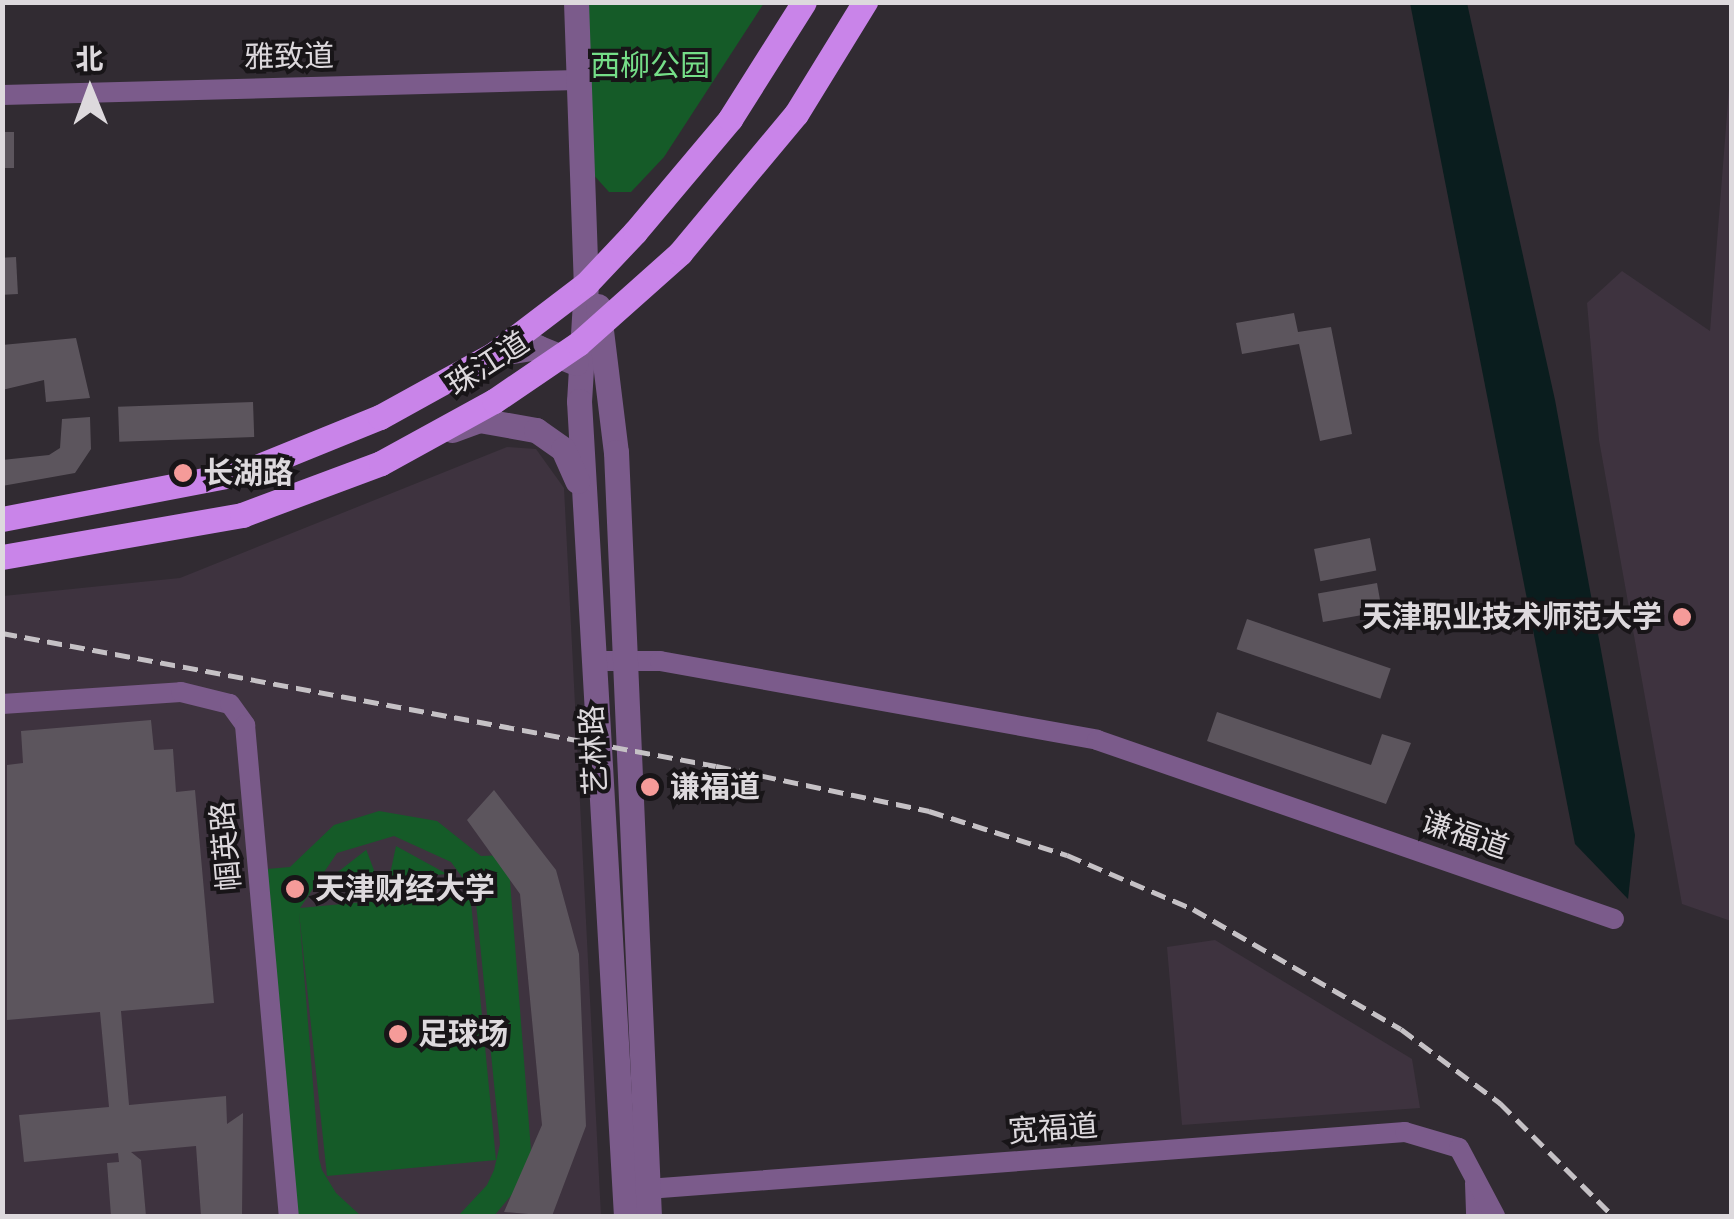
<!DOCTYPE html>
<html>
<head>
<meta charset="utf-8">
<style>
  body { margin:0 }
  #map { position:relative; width:1734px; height:1219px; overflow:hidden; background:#312b32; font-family:"Fira Sans","Noto Sans SC",sans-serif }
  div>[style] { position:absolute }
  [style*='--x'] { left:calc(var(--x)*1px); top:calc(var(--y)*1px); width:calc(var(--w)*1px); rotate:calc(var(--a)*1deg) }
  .built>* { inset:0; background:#3e333f }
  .green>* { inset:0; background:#155b28 }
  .water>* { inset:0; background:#0a1d1e }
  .building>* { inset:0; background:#5c555d; transform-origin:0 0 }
  .minor>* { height:20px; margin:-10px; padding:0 10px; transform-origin:10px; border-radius:10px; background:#7b5b8b }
  .tertiary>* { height:25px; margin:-12.5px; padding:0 12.5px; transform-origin:12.5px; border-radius:12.5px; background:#7b5b8b }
  .primary>* { height:25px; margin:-12.5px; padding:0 12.5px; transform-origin:12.5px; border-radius:12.5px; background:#c984e9 }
  .rail>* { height:5px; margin-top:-2.5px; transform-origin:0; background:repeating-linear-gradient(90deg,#c5c1c5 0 15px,transparent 0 23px) }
  .dots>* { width:28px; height:28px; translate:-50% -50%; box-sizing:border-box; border:5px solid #181518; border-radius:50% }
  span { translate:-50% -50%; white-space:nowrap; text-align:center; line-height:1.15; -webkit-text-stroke:8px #181518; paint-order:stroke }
  .street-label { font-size:30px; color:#ddd9dd }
  .park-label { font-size:30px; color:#75de88 }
  .poi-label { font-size:30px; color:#ddd9dd; font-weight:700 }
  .left { translate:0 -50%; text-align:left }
  .right { translate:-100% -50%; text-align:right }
  .frame { position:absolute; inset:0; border:5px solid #ddd9dd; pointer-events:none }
  .north { position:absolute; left:40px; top:40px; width:100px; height:100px; -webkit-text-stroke:8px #181518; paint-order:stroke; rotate:359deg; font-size:28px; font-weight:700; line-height:40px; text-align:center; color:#ddd9dd }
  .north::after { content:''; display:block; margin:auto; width:35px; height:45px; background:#ddd9dd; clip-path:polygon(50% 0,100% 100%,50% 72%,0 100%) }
</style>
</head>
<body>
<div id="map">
  <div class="built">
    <i style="clip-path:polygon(1731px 63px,1731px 921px,1682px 904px,1599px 440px,1587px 303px,1622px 271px,1710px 331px)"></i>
    <i style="clip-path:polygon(507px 447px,536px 449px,564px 488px,601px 1216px,3px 1216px,3px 596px,180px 578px)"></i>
    <i style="clip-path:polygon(1215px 940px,1412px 1059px,1420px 1108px,1182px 1125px,1167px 947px)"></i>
  </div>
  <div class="green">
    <i style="clip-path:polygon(587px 3px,764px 3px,664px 157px,631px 192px,609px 192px,591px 172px)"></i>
    <i style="clip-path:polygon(379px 811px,437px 821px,481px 856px,508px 855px,534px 1189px,514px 1192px,494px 1216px,458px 1216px,487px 1185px,494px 1170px,500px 1144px,476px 903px,470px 888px,451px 862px,394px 836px,337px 853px,300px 908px,470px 892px,496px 1160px,327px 1176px,299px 912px,319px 1158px,322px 1170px,336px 1193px,361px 1216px,297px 1216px,267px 869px,290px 867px,334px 825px)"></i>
    <i style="clip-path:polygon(396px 846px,447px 874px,389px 879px)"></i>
    <i style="clip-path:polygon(366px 849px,378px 881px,320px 886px,366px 850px)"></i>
  </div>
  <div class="water">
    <i style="clip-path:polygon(1410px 3px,1467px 3px,1555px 400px,1635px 835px,1628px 899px,1575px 844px)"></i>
  </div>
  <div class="building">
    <i style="left:14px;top:132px;width:36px;height:12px;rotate:90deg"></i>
    <i style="left:16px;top:257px;width:37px;height:14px;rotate:87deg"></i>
    <i style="clip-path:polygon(1294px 313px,1298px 332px,1331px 327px,1352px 434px,1320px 441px,1299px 344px,1242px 354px,1236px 323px)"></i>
    <i style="clip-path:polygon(76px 338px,90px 398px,46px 402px,44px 380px,2px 390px,2px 345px)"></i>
    <i style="left:253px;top:402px;width:35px;height:135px;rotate:88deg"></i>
    <i style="clip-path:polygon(90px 417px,91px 449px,75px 473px,2px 486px,2px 460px,49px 455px,60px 448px,62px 419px)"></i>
    <i style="left:1370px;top:538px;width:33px;height:57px;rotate:79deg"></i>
    <i style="left:1377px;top:583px;width:29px;height:60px;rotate:80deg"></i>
    <i style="left:1247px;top:619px;width:152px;height:32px;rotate:19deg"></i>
    <i style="clip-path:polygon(1217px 712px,1371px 765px,1382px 734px,1411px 743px,1386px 804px,1207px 741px)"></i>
    <i style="clip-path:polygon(151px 720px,154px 750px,173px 749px,176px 792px,195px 790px,214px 1003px,121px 1011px,129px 1105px,226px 1096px,227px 1124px,243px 1113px,242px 1216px,201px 1216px,196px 1146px,131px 1152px,141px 1160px,146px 1216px,111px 1216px,107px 1163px,119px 1162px,118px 1153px,24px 1162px,19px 1115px,109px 1107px,100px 1012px,7px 1020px,7px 765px,23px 763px,21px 731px)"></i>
    <i style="clip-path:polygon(494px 790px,556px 870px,579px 954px,586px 1126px,552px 1216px,504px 1212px,542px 1125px,520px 894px,467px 820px)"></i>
  </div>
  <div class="minor">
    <i style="--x:2;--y:95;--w:576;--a:-1.49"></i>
    <i style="--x:595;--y:661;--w:65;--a:0"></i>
    <i style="--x:660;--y:661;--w:444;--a:10.2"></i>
    <i style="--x:1097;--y:740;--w:547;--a:19.1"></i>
    <i style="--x:2;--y:704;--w:179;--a:-3.8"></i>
    <i style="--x:181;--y:692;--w:50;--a:13.8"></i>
    <i style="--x:230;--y:704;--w:26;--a:54"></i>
    <i style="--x:245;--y:725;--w:493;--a:84.9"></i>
    <i style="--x:1475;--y:1183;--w:33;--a:88"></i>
    <i style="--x:634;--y:1190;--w:773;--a:-4.3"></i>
    <i style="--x:1405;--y:1132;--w:56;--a:16.5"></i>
    <i style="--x:1459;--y:1148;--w:77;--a:62.1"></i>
  </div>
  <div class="tertiary">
    <i style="--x:576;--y:2;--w:282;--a:88"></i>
    <i style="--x:586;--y:284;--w:117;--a:93.4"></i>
    <i style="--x:579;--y:401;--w:816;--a:86.7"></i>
    <i style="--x:598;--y:306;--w:147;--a:83"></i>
    <i style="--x:616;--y:452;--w:765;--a:87.53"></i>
    <i style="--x:494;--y:354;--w:44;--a:-9.2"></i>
    <i style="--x:537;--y:347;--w:42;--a:22.3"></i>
    <i style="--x:452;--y:430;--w:29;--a:-20"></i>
    <i style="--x:479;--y:420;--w:58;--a:10"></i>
    <i style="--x:536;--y:430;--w:33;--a:35"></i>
    <i style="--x:563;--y:449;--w:35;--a:66"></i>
  </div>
  <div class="primary">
    <i style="--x:2;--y:519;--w:244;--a:-10.9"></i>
    <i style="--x:242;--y:473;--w:149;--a:-22.1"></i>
    <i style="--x:380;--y:417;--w:130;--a:-28.9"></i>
    <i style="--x:494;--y:354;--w:116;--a:-37.3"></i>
    <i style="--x:586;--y:284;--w:71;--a:-46.7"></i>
    <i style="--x:635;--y:232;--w:148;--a:-49.9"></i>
    <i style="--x:730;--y:119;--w:138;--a:-57.7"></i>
    <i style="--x:2;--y:557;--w:244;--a:-9.9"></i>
    <i style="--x:242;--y:515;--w:148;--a:-20.5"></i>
    <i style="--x:381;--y:463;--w:129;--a:-28.8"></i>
    <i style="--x:494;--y:401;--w:102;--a:-34.2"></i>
    <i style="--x:578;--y:344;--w:137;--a:-41.7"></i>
    <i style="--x:680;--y:253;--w:181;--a:-50.2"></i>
    <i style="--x:796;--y:114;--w:132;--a:-58.4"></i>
  </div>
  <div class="rail">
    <i style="--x:2;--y:633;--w:726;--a:10.55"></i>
    <i style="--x:716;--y:766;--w:218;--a:11.9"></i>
    <i style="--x:929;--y:811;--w:145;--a:17.7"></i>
    <i style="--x:1067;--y:855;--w:137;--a:23.2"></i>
    <i style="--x:1193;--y:909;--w:240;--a:30"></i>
    <i style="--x:1401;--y:1029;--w:124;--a:36.8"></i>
    <i style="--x:1500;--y:1103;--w:160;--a:45"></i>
  </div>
  <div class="dots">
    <i style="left:183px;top:473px;background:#f59b99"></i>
    <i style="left:1682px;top:617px;background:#f59b99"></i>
    <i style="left:650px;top:787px;background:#f59b99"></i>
    <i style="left:295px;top:889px;background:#f59b99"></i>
    <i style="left:398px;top:1034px;background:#f59b99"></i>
  </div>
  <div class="street-label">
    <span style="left:289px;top:57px;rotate:-1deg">雅致道</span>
    <span style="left:488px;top:364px;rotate:-33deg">珠江道</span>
    <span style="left:594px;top:750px;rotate:-93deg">艺林路</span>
    <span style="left:1465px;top:835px;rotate:19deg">谦福道</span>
    <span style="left:226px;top:846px;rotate:-95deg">帼英路</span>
    <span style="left:1053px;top:1129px;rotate:-4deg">宽福道</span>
  </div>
  <div class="park-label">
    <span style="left:650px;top:66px">西柳公园</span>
  </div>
  <div class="poi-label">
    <span class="left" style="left:203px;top:473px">长湖路</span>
    <span class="right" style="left:1662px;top:617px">天津职业技术师范大学</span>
    <span class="left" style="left:670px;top:787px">谦福道</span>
    <span class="left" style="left:315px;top:889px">天津财经大学</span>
    <span class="left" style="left:418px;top:1034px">足球场</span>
  </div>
  <div class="frame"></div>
  <div class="north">北</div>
</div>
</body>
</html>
